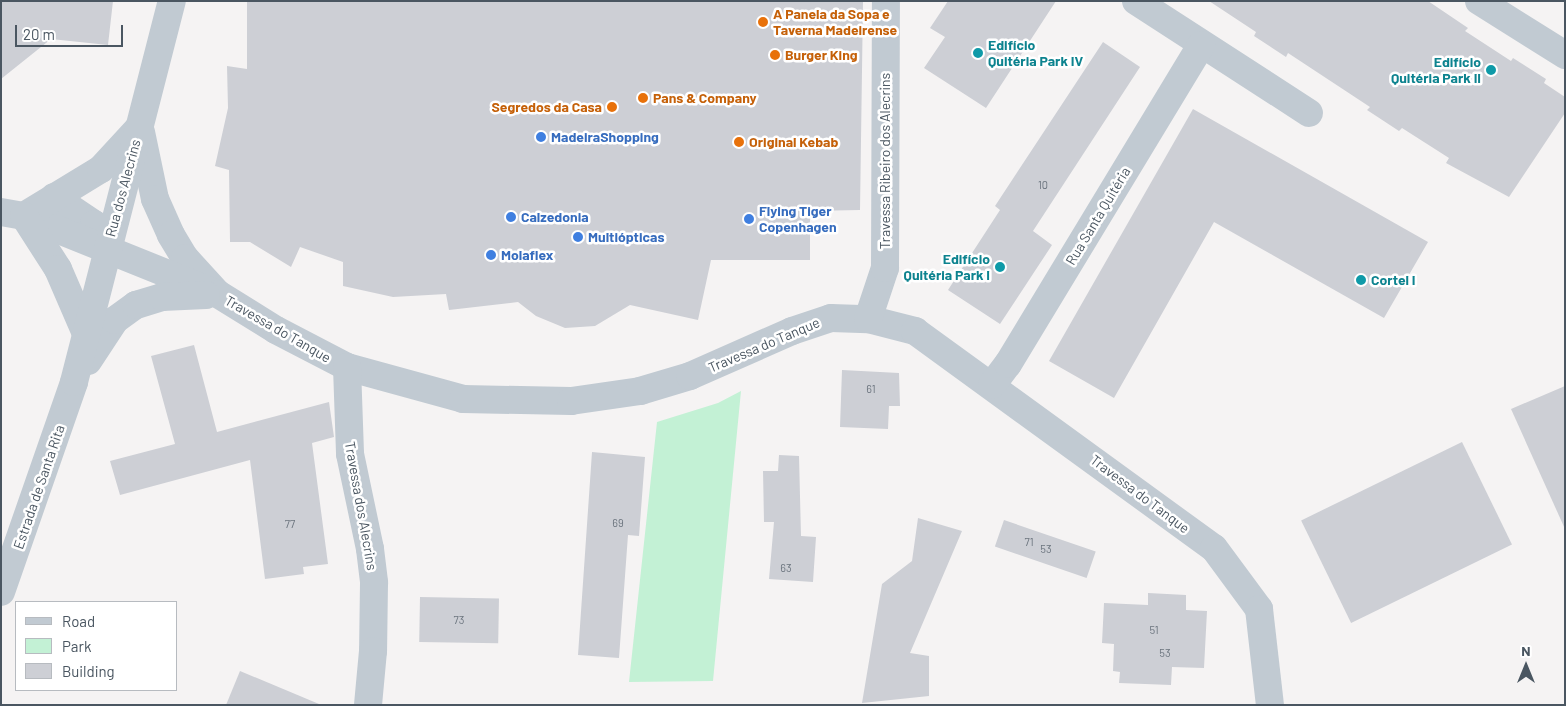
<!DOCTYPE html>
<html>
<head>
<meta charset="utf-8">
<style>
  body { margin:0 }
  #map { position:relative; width:1566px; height:706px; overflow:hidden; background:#f5f3f3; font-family:Barlow,sans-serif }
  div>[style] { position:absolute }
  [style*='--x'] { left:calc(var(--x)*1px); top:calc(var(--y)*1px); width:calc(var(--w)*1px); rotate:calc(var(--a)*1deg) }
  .green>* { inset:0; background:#c3f1d5 }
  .building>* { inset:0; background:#cdcfd5; transform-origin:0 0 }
  .minor>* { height:28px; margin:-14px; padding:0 14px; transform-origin:14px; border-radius:14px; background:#c1cad2 }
  .dots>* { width:14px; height:14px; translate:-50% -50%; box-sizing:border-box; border:2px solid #fff; border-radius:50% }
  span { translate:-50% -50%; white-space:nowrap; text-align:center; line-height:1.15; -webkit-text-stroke:5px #fff; paint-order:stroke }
  .number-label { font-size:11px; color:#6b747e }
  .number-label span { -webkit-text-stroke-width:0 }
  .food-label { font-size:14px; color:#c56008; font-weight:700 }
  .left { translate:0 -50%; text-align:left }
  .right { translate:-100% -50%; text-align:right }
  .culture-label { font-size:14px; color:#0d838f; font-weight:700 }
  .shop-label { font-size:14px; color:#366cbe; font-weight:700 }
  .street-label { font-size:14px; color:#4a5661 }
  .frame { position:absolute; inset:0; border:2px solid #4a5661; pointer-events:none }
  .legend { position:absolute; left:15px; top:601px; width:162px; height:90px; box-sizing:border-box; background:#fff; border:1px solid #b7bbc0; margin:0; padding:6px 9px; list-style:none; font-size:15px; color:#4a5661 }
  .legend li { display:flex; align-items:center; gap:10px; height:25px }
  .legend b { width:25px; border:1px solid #b7bbc0 }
  .north { position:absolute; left:1501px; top:641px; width:50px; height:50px; -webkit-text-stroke:4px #fff; paint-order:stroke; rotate:0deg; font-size:14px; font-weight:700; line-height:20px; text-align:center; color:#4a5661 }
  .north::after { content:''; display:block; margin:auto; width:18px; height:22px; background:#4a5661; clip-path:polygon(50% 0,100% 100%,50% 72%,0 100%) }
  .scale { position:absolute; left:15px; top:25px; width:108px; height:22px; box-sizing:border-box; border:2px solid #4a5661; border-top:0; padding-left:6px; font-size:15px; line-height:18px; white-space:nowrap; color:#4a5661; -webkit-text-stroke:4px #fff; paint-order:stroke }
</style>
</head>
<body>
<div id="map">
  <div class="green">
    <i style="clip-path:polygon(741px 391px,713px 681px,629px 682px,657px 422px,718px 403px)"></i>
  </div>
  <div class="building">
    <i style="clip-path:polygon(1px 1px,113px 1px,108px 45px,51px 39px,1px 79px)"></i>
    <i style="clip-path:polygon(247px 1px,863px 1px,860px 210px,810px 211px,810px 260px,711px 260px,698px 320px,630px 305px,595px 326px,565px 328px,536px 316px,518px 302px,449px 310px,446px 294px,393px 297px,343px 286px,343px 262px,300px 247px,291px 267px,250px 242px,230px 242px,229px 170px,215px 166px,228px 108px,227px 66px,247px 69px)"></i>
    <i style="clip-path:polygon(948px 1px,1056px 1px,986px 108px,924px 68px,945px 37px,930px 28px)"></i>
    <i style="clip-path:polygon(1209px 1px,1428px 1px,1468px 28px,1465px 31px,1511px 61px,1513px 58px,1546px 79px,1544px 83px,1565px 97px,1565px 113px,1509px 197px,1446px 163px,1449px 158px,1402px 128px,1399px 131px,1367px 110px,1370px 107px,1288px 53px,1286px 57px,1254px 36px,1256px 32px)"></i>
    <i style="clip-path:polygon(1103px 42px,1140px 67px,1033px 231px,1052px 245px,1000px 324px,948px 290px,1000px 210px,995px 206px)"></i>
    <i style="clip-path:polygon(1193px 109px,1428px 242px,1384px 318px,1214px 222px,1114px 398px,1049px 361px)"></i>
    <i style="clip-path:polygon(194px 345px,217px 432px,329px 402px,334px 437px,312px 443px,328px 564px,303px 567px,304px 574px,265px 579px,250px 460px,120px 495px,110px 461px,175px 444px,151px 356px)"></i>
    <i style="clip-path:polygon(842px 370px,899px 373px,900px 406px,889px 406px,888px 429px,840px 427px)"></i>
    <i style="clip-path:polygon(1565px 386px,1565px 529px,1511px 409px)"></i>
    <i style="left:1462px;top:442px;width:114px;height:179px;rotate:64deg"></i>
    <i style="clip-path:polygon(592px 452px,645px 457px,639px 536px,628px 535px,619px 658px,578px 655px)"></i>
    <i style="clip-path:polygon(779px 455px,799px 456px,801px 536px,816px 537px,813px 582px,769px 579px,774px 522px,764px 522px,763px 471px,778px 471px)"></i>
    <i style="clip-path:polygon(918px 518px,962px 531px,910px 653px,929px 656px,929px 696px,862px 703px,882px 584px,912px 561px)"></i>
    <i style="left:1004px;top:520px;width:97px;height:28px;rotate:19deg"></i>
    <i style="clip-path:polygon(1148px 593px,1186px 595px,1186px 610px,1207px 611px,1204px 668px,1172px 667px,1171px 685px,1119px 683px,1120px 672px,1113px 671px,1114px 644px,1102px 643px,1104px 603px,1148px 605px)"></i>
    <i style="left:420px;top:597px;width:79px;height:45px;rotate:1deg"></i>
    <i style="clip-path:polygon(240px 671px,319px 704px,318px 705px,226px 705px)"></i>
  </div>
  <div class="minor">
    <i style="--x:1136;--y:1;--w:206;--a:32.9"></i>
    <i style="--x:1479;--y:1;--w:102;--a:32.1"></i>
    <i style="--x:141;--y:132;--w:68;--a:78.2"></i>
    <i style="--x:155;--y:199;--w:39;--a:66"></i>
    <i style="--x:171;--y:235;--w:27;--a:59"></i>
    <i style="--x:185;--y:258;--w:45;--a:47.7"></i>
    <i style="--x:54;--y:197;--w:48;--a:34"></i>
    <i style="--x:94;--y:224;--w:29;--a:65"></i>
    <i style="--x:1;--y:212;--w:23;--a:10"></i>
    <i style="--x:24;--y:216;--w:209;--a:21.9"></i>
    <i style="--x:218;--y:294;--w:68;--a:31.8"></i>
    <i style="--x:276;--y:330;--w:80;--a:27.5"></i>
    <i style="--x:347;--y:367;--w:120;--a:15.4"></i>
    <i style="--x:463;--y:399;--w:108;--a:1.1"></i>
    <i style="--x:571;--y:401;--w:70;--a:-8.2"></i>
    <i style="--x:640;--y:391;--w:52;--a:-16.7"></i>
    <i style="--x:690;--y:376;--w:111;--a:-23.8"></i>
    <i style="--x:792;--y:331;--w:41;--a:-18.4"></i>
    <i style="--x:831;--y:318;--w:37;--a:2"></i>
    <i style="--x:868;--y:319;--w:49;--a:14.3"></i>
    <i style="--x:915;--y:331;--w:369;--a:36"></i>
    <i style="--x:1214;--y:548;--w:76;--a:53.6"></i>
    <i style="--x:1259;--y:609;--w:97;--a:83.5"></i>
    <i style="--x:24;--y:216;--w:90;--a:-31.4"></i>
    <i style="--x:101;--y:169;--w:53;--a:-47.3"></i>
    <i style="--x:24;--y:216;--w:63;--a:57.3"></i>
    <i style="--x:58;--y:269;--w:73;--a:66.6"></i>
    <i style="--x:868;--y:319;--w:54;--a:-71.6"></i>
    <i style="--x:885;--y:268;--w:267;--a:-89.8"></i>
    <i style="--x:88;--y:361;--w:49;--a:-56.6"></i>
    <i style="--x:115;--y:320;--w:26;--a:-36"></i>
    <i style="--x:136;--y:305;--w:27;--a:-17"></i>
    <i style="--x:162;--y:297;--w:44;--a:-2.6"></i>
    <i style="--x:347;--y:367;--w:87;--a:88"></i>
    <i style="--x:350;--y:454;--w:97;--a:78.1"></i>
    <i style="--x:370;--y:549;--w:34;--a:83"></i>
    <i style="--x:374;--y:583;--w:68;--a:90.8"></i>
    <i style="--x:373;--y:651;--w:54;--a:95.3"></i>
    <i style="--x:992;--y:385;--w:26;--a:-53"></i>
    <i style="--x:1008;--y:364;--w:373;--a:-58.8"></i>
    <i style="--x:1;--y:592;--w:222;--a:-70.8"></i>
    <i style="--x:74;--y:382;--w:393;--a:-75.6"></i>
  </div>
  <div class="dots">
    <i style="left:763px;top:22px;background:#e8710a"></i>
    <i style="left:978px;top:53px;background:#0f9aa8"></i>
    <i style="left:775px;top:55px;background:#e8710a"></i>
    <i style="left:1491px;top:70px;background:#0f9aa8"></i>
    <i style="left:643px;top:98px;background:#e8710a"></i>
    <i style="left:612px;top:107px;background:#e8710a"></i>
    <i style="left:541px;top:137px;background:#3f7fe0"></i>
    <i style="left:739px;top:142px;background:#e8710a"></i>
    <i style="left:511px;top:217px;background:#3f7fe0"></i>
    <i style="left:749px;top:219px;background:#3f7fe0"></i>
    <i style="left:578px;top:237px;background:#3f7fe0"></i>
    <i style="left:491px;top:255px;background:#3f7fe0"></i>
    <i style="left:1000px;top:267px;background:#0f9aa8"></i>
    <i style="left:1361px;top:280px;background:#0f9aa8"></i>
  </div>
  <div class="number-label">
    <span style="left:1043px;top:185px">10</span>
    <span style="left:871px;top:389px">61</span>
    <span style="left:618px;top:523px">69</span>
    <span style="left:290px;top:524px">77</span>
    <span style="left:1029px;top:542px">71</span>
    <span style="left:1046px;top:549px">53</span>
    <span style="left:786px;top:568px">63</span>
    <span style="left:459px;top:620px">73</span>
    <span style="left:1154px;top:630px">51</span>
    <span style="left:1165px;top:653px">53</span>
  </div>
  <div class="food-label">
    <span class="left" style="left:773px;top:22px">A Panela da Sopa e<br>Taverna Madeirense</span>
    <span class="left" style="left:785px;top:55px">Burger King</span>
    <span class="left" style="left:653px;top:98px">Pans &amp; Company</span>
    <span class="right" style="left:602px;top:107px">Segredos da Casa</span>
    <span class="left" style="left:749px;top:142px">Original Kebab</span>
  </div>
  <div class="culture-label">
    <span class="left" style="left:988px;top:53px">Edifício<br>Quitéria Park IV</span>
    <span class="right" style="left:1481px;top:70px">Edifício<br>Quitéria Park II</span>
    <span class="right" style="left:990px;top:267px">Edifício<br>Quitéria Park I</span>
    <span class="left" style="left:1371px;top:280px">Cortel I</span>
  </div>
  <div class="shop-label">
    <span class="left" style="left:551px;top:137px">MadeiraShopping</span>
    <span class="left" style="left:759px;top:219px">Flying Tiger<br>Copenhagen</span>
    <span class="left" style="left:521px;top:217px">Calzedonia</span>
    <span class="left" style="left:588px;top:237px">Multiópticas</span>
    <span class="left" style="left:501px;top:255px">Molaflex</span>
  </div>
  <div class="street-label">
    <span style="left:885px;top:161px;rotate:-90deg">Travessa Ribeiro dos Alecrins</span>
    <span style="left:123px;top:188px;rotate:-75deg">Rua dos Alecrins</span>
    <span style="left:1098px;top:216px;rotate:-59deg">Rua Santa Quitéria</span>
    <span style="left:278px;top:329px;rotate:30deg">Travessa do Tanque</span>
    <span style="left:764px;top:345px;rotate:-23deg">Travessa do Tanque</span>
    <span style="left:39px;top:487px;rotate:-71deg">Estrada de Santa Rita</span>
    <span style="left:1140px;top:494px;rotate:37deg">Travessa do Tanque</span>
    <span style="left:361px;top:506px;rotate:80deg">Travessa dos Alecrins</span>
  </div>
  <div class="frame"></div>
  <ul class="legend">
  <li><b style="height:6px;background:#c1cad2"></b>Road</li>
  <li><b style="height:14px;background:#c3f1d5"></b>Park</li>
  <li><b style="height:14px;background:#cdcfd5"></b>Building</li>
  </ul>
  <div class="north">N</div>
  <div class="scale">20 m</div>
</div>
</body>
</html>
